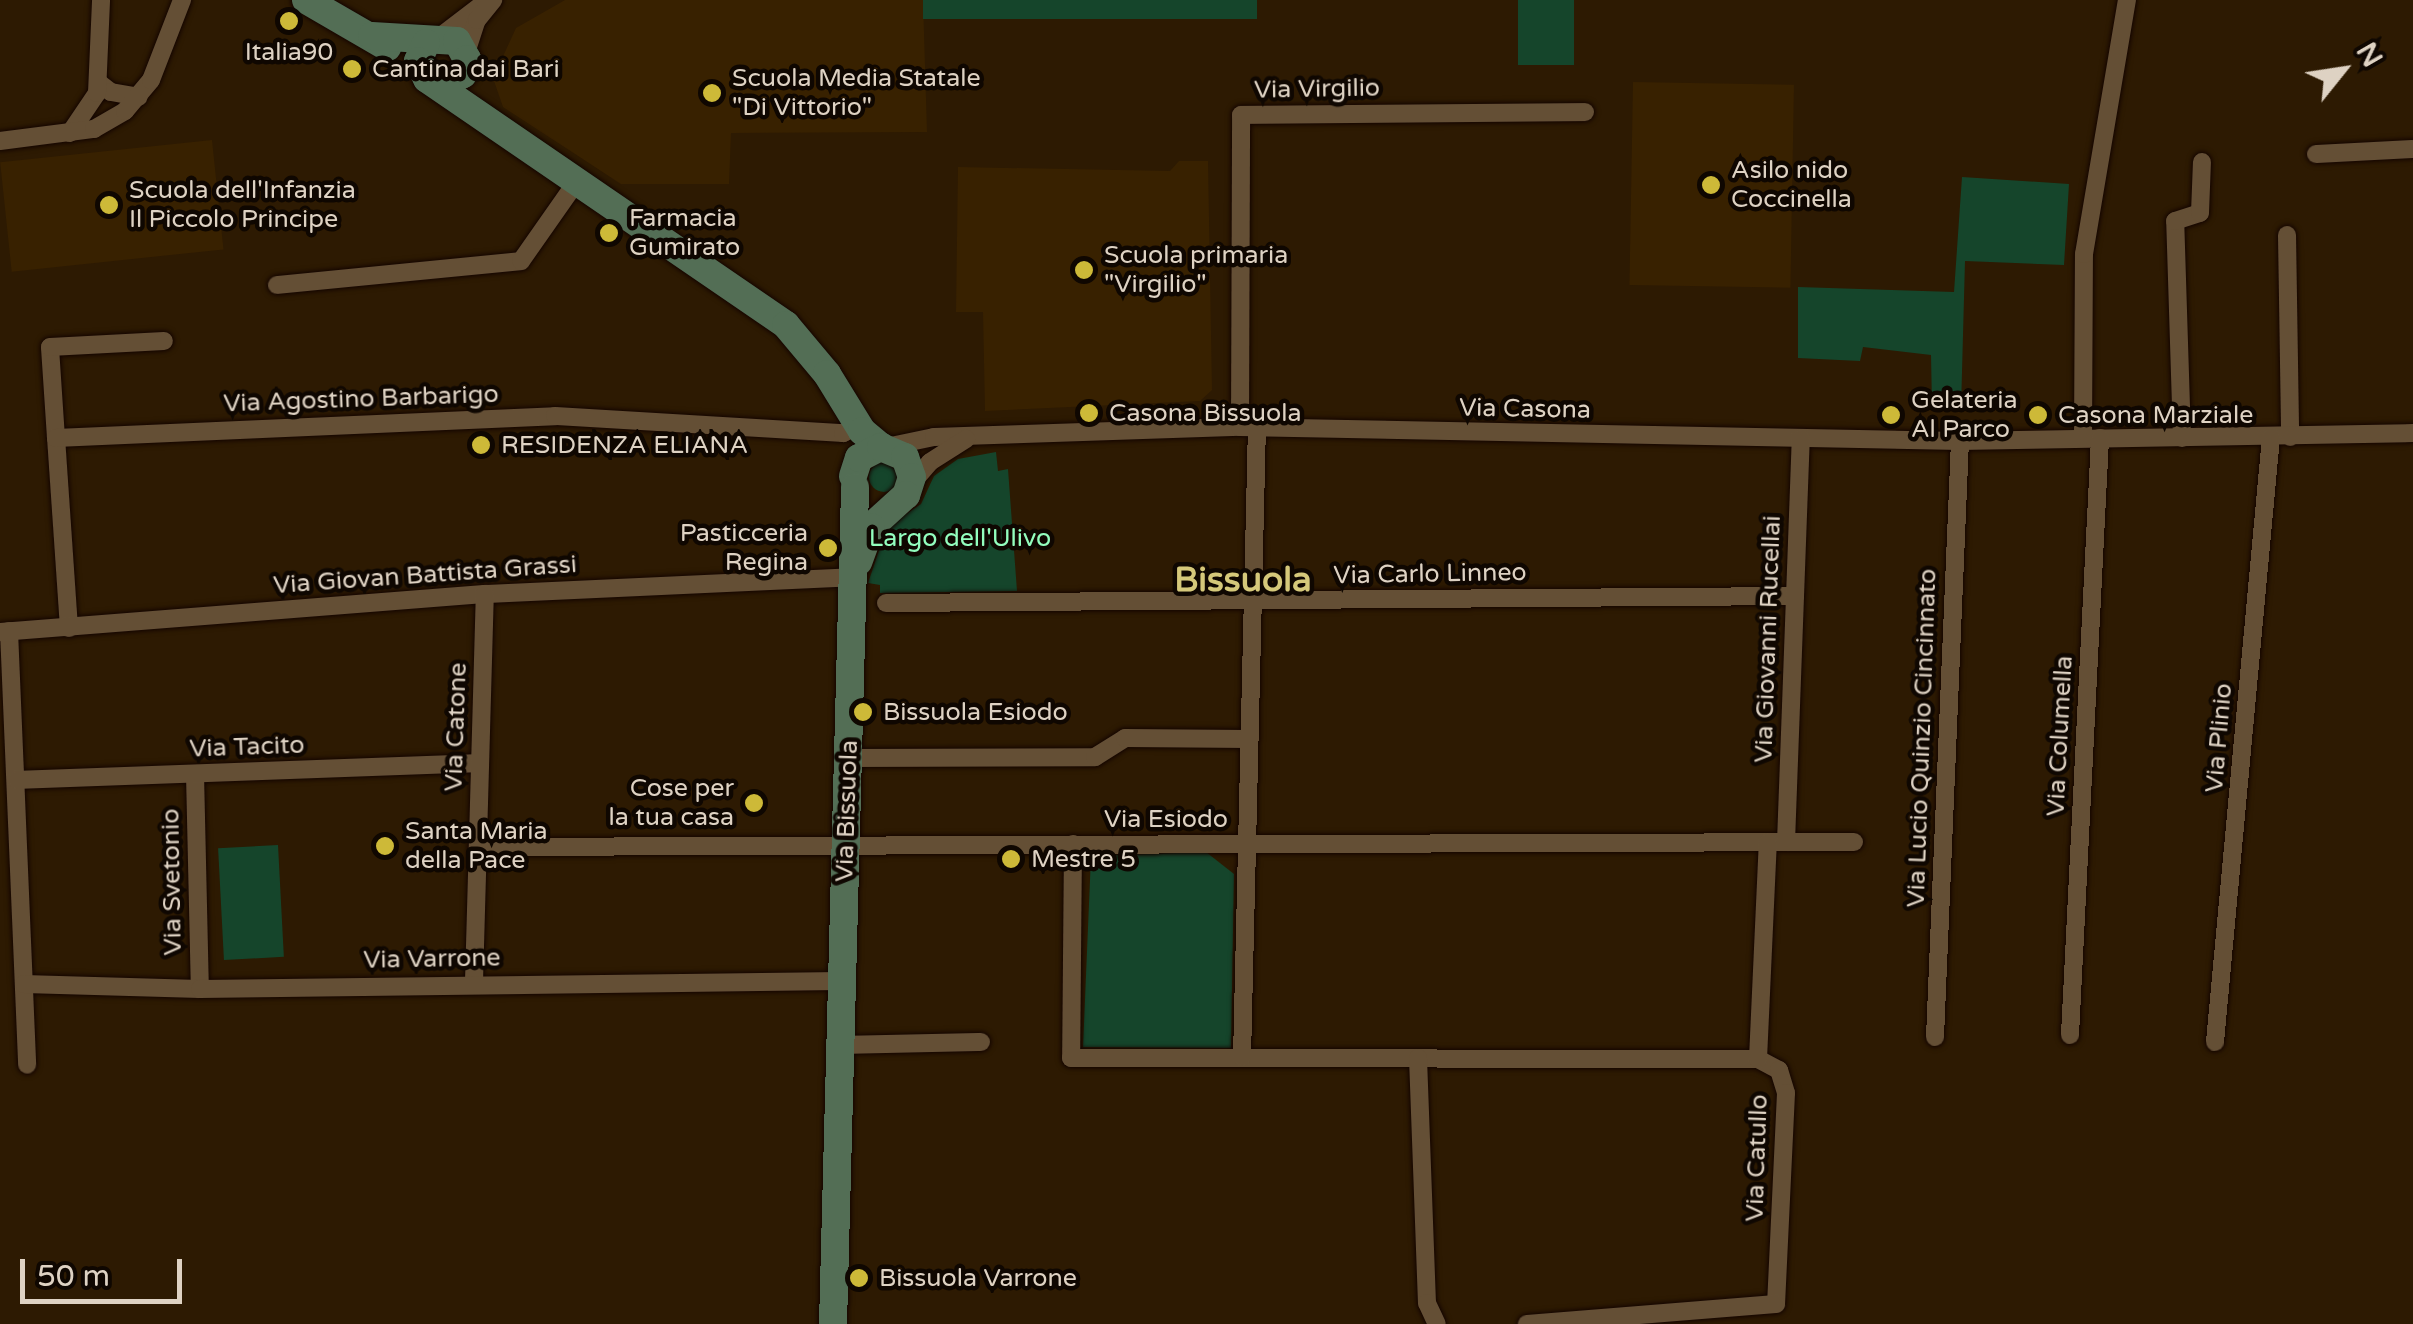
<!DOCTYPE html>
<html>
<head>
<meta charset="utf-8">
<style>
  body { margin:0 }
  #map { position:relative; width:2413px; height:1324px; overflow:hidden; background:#2d1a02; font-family:"Varela Round",sans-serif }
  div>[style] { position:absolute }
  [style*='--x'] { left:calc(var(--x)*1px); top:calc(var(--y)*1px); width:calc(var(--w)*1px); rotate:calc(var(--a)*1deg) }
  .built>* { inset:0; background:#382100; transform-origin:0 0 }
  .green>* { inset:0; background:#15452b; transform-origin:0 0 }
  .round { border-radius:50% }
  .roads { filter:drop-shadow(0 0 2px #140500) drop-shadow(0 0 2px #140500) }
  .street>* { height:18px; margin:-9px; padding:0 9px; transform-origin:9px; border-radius:9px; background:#644f35 }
  .secondary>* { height:28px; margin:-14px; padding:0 14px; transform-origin:14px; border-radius:14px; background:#536e55 }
  .dots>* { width:28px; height:28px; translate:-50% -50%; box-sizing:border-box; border:5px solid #0f0701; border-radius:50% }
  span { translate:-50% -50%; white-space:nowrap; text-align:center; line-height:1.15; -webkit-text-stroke:9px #0f0701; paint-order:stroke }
  .poi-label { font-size:25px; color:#ded2c3 }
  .left { translate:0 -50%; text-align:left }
  .right { translate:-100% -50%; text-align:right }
  .street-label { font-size:25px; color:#ded2c3 }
  .park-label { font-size:25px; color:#93febe }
  .district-label { font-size:35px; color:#d5c87a; font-weight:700 }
  .north { position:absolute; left:2293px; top:20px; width:100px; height:100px; -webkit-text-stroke:8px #0f0701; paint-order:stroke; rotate:60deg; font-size:28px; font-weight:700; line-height:40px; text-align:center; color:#ded2c3 }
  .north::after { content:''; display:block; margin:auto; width:35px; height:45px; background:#ded2c3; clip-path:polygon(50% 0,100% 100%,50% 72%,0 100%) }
  .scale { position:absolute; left:20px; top:1259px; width:162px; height:45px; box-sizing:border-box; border:5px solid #ded2c3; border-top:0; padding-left:12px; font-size:30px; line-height:35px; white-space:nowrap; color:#ded2c3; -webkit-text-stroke:8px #0f0701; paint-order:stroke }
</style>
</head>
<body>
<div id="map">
  <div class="built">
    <i style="clip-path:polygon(565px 0,923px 0,927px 132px,731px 133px,729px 184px,621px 184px,503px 107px,493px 78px,516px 28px)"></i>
    <i style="left:1633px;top:82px;width:161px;height:203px;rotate:1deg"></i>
    <i style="left:212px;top:140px;width:110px;height:213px;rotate:84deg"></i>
    <i style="clip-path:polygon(1179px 161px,1208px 161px,1212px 390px,1200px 401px,985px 411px,983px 312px,956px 312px,958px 167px,1170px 171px)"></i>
  </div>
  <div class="green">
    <i style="left:923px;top:0;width:334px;height:19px"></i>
    <i style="left:1518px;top:0;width:56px;height:65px"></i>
    <i style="clip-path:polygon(1962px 177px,2069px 184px,2064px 265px,1965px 261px,1961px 409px,1932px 407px,1931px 355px,1863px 347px,1860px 361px,1798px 358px,1798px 287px,1954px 292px)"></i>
    <i style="clip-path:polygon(996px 452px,998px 471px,1008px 469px,1017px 591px,880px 593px,880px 585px,868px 583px,887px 527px,921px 504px,934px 476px,958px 459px)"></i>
    <i class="round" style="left:869px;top:462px;width:30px;height:30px"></i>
    <i style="left:278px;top:845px;width:112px;height:60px;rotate:87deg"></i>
    <i style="clip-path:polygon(1206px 852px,1234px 874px,1231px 1048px,1083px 1047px,1091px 856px)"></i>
  </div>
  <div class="roads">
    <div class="street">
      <i style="--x:441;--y:36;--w:54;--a:-37.5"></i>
      <i style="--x:466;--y:53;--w:35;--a:-72"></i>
      <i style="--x:477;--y:20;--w:26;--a:-51"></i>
      <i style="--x:98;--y:82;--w:16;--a:38"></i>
      <i style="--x:111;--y:92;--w:28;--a:10"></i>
      <i style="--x:70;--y:133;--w:48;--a:-56"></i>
      <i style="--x:97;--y:93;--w:93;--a:-87.5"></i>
      <i style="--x:0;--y:141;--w:95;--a:-7.3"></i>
      <i style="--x:94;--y:129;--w:36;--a:-30"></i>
      <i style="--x:125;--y:111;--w:40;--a:-50"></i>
      <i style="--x:151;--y:80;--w:86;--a:-68.8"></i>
      <i style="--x:2316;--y:154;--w:97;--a:-3"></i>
      <i style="--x:2287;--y:235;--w:202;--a:89.1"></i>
      <i style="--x:277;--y:285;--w:245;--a:-5.6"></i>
      <i style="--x:521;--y:261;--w:98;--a:-55"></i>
      <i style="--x:1240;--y:427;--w:312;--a:-89.8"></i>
      <i style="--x:1241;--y:115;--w:344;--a:-0.5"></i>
      <i style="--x:56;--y:438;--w:91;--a:-93.8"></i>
      <i style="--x:50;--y:347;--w:114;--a:-3"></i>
      <i style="--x:2083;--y:438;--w:184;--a:-89.7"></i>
      <i style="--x:2084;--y:254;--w:258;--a:-80.4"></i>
      <i style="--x:2182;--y:438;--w:217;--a:-91.8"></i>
      <i style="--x:2175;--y:221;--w:26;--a:-18"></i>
      <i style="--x:2200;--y:213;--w:51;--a:-87.8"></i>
      <i style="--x:886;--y:447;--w:49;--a:-11.8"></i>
      <i style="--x:934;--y:437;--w:306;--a:-1.9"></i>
      <i style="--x:1240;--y:427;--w:720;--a:1.11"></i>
      <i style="--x:1960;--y:441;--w:453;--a:-1"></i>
      <i style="--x:911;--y:484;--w:29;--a:-49"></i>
      <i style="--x:930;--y:462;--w:43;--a:-32.6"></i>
      <i style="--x:886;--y:603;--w:909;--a:-0.44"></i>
      <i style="--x:69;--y:628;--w:190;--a:-93.9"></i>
      <i style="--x:56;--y:438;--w:499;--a:-2.5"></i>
      <i style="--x:555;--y:416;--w:289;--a:3.4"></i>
      <i style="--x:843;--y:433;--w:17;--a:-25"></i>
      <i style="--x:9;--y:631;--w:434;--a:87.6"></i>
      <i style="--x:0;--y:632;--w:486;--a:-4.5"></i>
      <i style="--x:485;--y:594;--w:369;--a:-2.6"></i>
      <i style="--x:848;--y:758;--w:247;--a:-0.2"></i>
      <i style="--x:1095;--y:757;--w:36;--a:-32"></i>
      <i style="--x:1125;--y:738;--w:124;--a:0.5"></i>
      <i style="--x:195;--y:774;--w:215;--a:88.7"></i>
      <i style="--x:17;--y:780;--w:463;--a:-2.1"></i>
      <i style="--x:1786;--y:842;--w:404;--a:-87.9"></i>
      <i style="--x:1073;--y:844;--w:214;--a:90.5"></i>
      <i style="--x:1071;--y:1058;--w:687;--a:0.08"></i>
      <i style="--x:1758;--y:1059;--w:24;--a:28"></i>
      <i style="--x:1779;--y:1070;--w:24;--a:73"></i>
      <i style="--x:1786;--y:1093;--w:211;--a:92.7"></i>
      <i style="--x:1776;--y:1304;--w:250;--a:175.4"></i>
      <i style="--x:478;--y:847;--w:1376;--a:-0.21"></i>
      <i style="--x:474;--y:982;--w:388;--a:-88.4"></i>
      <i style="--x:24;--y:984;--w:176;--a:1.6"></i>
      <i style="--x:200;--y:989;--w:640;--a:-0.72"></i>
      <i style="--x:2070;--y:1035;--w:598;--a:-87.12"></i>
      <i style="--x:1935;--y:1037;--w:597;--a:-87.6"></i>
      <i style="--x:2215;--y:1042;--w:608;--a:-84.71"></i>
      <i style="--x:837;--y:1045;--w:144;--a:-1.2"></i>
      <i style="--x:1242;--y:1057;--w:630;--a:-88.64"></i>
      <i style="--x:1418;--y:1058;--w:245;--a:87.9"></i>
      <i style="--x:1427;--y:1303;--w:23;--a:65"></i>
      <i style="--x:1758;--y:1059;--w:217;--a:-87.4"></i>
    </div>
    <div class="secondary">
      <i style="--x:306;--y:0;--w:94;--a:30.1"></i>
      <i style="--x:372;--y:36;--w:85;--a:3.4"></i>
      <i style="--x:457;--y:41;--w:21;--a:61"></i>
      <i style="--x:467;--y:59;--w:16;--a:105"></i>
      <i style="--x:463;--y:74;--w:23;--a:151"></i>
      <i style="--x:443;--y:85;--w:9;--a:-167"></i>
      <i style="--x:426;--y:43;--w:20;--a:114"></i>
      <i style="--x:418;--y:61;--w:20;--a:63"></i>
      <i style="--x:427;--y:79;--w:435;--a:34.4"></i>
      <i style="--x:786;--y:325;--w:64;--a:50.1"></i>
      <i style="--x:827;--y:374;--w:67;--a:58.4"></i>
      <i style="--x:862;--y:431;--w:25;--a:40"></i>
      <i style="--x:853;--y:476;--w:19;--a:-72"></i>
      <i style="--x:859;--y:458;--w:25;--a:-27"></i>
      <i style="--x:881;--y:447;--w:26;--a:23"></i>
      <i style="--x:905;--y:457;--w:21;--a:71"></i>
      <i style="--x:912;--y:477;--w:19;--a:108"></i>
      <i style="--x:906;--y:495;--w:47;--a:137.6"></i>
      <i style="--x:871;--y:527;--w:37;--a:110"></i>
      <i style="--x:833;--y:1324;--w:837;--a:-88.49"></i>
    </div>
  </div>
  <div class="dots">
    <i style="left:289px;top:21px;background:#cdb938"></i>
    <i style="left:352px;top:69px;background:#cdb938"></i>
    <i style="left:712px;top:93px;background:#cdb938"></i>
    <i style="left:1711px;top:185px;background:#cdb938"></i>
    <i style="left:109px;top:205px;background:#cdb938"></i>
    <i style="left:609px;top:233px;background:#cdb938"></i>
    <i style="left:1084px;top:270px;background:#cdb938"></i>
    <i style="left:1089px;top:413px;background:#cdb938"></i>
    <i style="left:1891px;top:415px;background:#cdb938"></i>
    <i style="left:2038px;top:415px;background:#cdb938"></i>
    <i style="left:481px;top:445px;background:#cdb938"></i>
    <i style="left:828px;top:548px;background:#cdb938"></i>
    <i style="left:863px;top:712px;background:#cdb938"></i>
    <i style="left:754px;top:803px;background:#cdb938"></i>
    <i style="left:385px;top:846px;background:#cdb938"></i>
    <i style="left:1011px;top:859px;background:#cdb938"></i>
    <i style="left:859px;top:1278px;background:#cdb938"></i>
  </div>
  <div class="poi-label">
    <span style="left:289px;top:52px">Italia90</span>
    <span class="left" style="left:372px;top:69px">Cantina dai Bari</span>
    <span class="left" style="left:732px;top:93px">Scuola Media Statale<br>"Di Vittorio"</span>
    <span class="left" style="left:1731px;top:185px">Asilo nido<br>Coccinella</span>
    <span class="left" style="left:129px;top:205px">Scuola dell'Infanzia<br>Il Piccolo Principe</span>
    <span class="left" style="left:629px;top:233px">Farmacia<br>Gumirato</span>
    <span class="left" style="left:1104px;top:270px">Scuola primaria<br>"Virgilio"</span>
    <span class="left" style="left:1911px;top:415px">Gelateria<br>Al Parco</span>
    <span class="left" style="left:1109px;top:413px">Casona Bissuola</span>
    <span class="left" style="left:2058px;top:415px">Casona Marziale</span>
    <span class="left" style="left:501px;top:445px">RESIDENZA ELIANA</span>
    <span class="right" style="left:808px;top:548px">Pasticceria<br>Regina</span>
    <span class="left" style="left:883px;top:712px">Bissuola Esiodo</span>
    <span class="right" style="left:734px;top:803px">Cose per<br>la tua casa</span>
    <span class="left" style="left:405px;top:846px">Santa Maria<br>della Pace</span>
    <span class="left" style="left:1031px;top:859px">Mestre 5</span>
    <span class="left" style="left:879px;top:1278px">Bissuola Varrone</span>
  </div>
  <div class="street-label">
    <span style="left:1317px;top:89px;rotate:-1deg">Via Virgilio</span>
    <span style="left:361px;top:399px;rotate:-2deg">Via Agostino Barbarigo</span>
    <span style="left:1525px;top:409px;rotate:1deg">Via Casona</span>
    <span style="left:1430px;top:574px;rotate:-1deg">Via Carlo Linneo</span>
    <span style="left:425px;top:575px;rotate:-4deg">Via Giovan Battista Grassi</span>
    <span style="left:1768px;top:639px;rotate:-88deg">Via Giovanni Rucellai</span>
    <span style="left:456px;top:727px;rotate:-88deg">Via Catone</span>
    <span style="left:2060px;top:736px;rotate:-87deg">Via Columella</span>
    <span style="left:1922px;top:738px;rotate:-88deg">Via Lucio Quinzio Cincinnato</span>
    <span style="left:2219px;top:738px;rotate:-85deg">Via Plinio</span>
    <span style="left:247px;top:747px;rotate:-2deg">Via Tacito</span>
    <span style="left:847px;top:811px;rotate:-88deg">Via Bissuola</span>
    <span style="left:1166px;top:819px">Via Esiodo</span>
    <span style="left:172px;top:882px;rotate:-91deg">Via Svetonio</span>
    <span style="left:432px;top:959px;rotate:-1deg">Via Varrone</span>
    <span style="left:1757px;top:1158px;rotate:-88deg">Via Catullo</span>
  </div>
  <div class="park-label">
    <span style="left:960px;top:538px">Largo dell'Ulivo</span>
  </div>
  <div class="district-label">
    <span style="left:1243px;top:580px">Bissuola</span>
  </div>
  <div class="north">N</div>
  <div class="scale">50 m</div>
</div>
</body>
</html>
